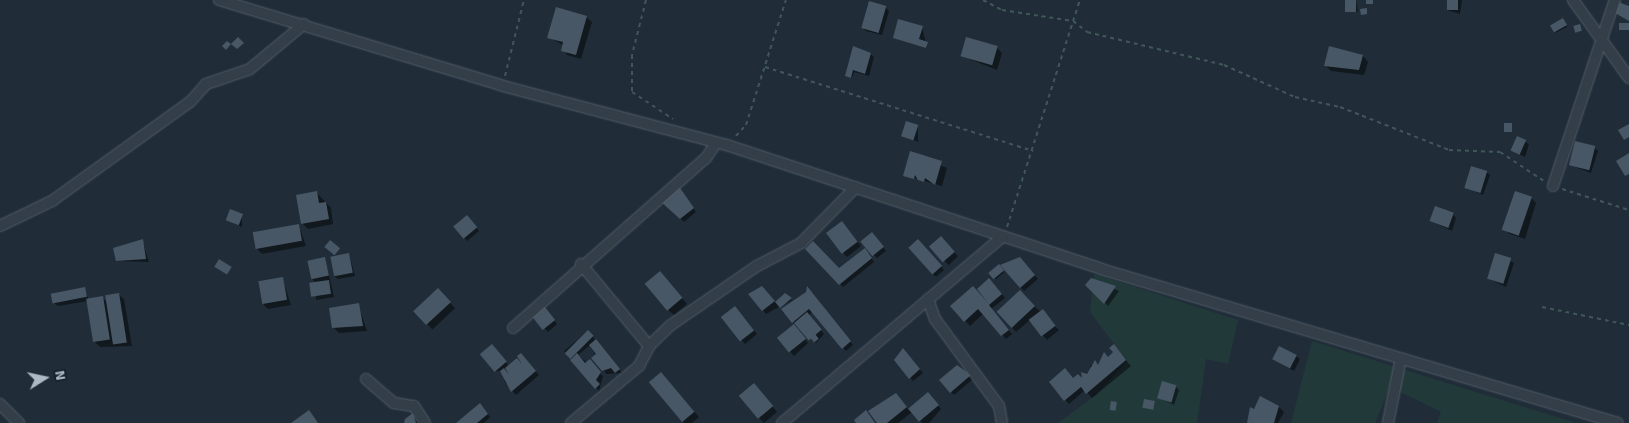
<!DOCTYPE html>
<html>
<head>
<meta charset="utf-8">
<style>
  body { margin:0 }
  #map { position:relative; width:1629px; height:423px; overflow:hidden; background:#202d39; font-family:Signika,sans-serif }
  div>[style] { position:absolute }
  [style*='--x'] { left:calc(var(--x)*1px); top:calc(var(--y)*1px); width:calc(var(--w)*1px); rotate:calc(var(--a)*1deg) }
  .green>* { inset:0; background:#22393a }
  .shadow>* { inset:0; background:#0007; transform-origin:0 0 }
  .building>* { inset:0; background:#485765; transform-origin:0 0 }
  .path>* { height:2px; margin-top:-1px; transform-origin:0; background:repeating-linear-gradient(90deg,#405657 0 4px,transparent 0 8px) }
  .roads { filter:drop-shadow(0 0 1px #515c67) drop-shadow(0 0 1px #515c67) }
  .minor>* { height:10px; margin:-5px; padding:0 5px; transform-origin:5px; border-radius:5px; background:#343e49 }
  span { translate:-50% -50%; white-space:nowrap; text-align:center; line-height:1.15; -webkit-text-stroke:4px #19232d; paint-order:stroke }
  .north { position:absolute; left:20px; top:353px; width:50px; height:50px; -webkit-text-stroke:4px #19232d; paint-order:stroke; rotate:80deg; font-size:14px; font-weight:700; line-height:20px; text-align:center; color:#aeb9c5 }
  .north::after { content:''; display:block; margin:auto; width:18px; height:22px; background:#aeb9c5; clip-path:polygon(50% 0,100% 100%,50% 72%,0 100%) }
</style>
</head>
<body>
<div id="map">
  <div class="green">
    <i style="clip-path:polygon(1094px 274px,1238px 320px,1228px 364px,1206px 359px,1197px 423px,1058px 423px,1096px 395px,1127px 361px,1090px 312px)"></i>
    <i style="clip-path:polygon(1312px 341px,1576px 423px,1437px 423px,1441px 412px,1390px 387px,1375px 423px,1291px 423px)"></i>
  </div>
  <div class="shadow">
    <i style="clip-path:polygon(1346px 0,1356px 0,1358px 12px,1349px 12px)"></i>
    <i style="clip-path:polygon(1448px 0,1462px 0,1460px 14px,1447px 10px)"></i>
    <i style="clip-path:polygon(885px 7px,889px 11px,882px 35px,866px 31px,863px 28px)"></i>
    <i style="clip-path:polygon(586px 17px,592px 22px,581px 59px,567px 55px,563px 45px,549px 37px)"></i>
    <i style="clip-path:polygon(1564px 21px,1567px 27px,1555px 33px,1551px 26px)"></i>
    <i style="clip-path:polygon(922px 27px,927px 48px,895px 38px)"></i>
    <i style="clip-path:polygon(997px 48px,1002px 53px,997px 70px,962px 56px)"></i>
    <i style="clip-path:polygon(871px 54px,874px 57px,869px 76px,854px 72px,852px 78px,846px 76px)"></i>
    <i style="clip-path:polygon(1363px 56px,1368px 62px,1364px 75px,1331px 71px,1325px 65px)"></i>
    <i style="clip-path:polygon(918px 126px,918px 142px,903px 135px)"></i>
    <i style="clip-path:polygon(1518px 138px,1529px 144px,1525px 157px,1513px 151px)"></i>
    <i style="clip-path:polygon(1594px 147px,1598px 151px,1591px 173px,1570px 165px)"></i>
    <i style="clip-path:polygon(911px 153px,947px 168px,942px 186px,904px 175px)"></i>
    <i style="clip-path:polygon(1486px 172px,1490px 175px,1483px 195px,1465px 187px)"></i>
    <i style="clip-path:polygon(681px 190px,696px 212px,684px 222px,662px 201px)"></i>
    <i style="clip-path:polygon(316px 192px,331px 208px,333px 224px,308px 229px,302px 223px)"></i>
    <i style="clip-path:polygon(1531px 198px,1536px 203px,1525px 239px,1510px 234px,1504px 229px)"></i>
    <i style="clip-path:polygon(1453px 214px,1456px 218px,1452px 231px,1431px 221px)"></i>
    <i style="clip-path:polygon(242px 215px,242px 227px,228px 220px)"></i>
    <i style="clip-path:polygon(470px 220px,479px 231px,467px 241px,455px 227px)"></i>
    <i style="clip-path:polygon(845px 225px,861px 246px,847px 257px,844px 254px)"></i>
    <i style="clip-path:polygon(299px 226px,306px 246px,262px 254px,257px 249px)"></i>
    <i style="clip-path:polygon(875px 237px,886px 251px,877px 258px,874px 255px)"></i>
    <i style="left:941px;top:238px;width:25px;height:13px;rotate:47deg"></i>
    <i style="clip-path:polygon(142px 240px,149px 262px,117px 261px)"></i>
    <i style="clip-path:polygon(922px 244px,944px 270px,936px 277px,933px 274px)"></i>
    <i style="clip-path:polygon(807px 249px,839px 270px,868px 253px,874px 262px,843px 287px)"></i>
    <i style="clip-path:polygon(349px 254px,355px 276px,338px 279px,334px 276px)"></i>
    <i style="clip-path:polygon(1496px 255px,1514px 263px,1506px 287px,1489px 279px)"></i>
    <i style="clip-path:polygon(325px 258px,334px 297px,316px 300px,316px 283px,311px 278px)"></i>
    <i style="clip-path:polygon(1020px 258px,1038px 279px,1024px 291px,1002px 265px)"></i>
    <i style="left:999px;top:266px;width:8px;height:11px;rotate:50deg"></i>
    <i style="clip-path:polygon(282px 278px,291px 305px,268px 309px,263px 304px)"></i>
    <i style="clip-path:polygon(665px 278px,687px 304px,674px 315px,668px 310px)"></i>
    <i style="clip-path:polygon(1092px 279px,1119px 291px,1108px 306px,1087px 285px)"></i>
    <i style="clip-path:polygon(993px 283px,1005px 298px,991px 309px,1012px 334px,1006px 339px,984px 313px,970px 326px,952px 307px,987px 303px)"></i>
    <i style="clip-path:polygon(84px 289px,89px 300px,102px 298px,108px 303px,118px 294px,124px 299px,132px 346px,100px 347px,95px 342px,88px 301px,58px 306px,54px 303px)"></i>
    <i style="left:438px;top:290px;width:25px;height:31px;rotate:47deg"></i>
    <i style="clip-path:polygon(766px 291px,776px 303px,785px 295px,792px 300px,766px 314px,750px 294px)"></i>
    <i style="clip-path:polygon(813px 293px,853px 345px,846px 351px,812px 312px,809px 315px,824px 334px,816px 343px,793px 322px)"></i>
    <i style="clip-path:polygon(1025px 297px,1059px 330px,1047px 340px,1030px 320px,1016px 332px,997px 311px)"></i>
    <i style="clip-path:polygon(358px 304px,367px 331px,339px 333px,333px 327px)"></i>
    <i style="clip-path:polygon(544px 307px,557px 324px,548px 332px,531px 312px)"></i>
    <i style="clip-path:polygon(738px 311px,757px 334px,745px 344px,722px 317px)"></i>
    <i style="clip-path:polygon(797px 329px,808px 343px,794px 356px,778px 338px)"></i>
    <i style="clip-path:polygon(588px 331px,622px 373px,606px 374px,590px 345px,578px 355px,603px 376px,599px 391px,564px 351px)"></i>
    <i style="clip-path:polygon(495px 349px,509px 366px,525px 363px,521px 355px,539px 375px,516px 395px,504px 381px,508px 378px,502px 371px,495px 371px)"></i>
    <i style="clip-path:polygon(903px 350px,923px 373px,913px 381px,896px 360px)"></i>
    <i style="clip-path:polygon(1104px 354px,1108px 358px,1122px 356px,1131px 366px,1092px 398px,1085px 390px,1069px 404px,1050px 383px,1077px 384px,1093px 370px,1090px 366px,1095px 362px,1098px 366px,1105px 360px)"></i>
    <i style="clip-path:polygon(1296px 356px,1300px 359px,1294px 371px,1273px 359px)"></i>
    <i style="clip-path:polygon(965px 371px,973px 379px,954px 395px,951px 392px)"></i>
    <i style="clip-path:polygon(661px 373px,699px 417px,692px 423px,684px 423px,651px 382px)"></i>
    <i style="clip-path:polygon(1175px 386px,1179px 390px,1174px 405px,1158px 397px)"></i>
    <i style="clip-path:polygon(759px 390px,777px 412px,764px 423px,759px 418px)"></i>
    <i style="clip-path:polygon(931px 397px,941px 409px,929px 423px,922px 423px,912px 412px,898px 423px,879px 423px,901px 400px,909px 410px)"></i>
    <i style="clip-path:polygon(1279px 407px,1284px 412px,1278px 423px,1248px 423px,1251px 409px)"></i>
    <i style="clip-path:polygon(483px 408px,490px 417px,484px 423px,458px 423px)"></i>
    <i style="clip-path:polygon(413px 415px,420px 423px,404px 423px)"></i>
  </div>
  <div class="building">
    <i style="left:1345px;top:0;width:11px;height:12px"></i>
    <i style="left:1366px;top:0;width:7px;height:4px"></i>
    <i style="left:1447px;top:0;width:11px;height:10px"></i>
    <i style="left:869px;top:1px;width:18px;height:28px;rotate:16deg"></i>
    <i style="clip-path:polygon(1618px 2px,1629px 6px,1629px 21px,1615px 13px)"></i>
    <i style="clip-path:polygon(556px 7px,587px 16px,576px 55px,561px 51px,563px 42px,547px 38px)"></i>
    <i style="clip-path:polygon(1367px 8px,1367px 14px,1361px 15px,1360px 9px)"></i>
    <i style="left:1563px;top:18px;width:8px;height:15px;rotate:60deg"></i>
    <i style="clip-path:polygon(898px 19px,923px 26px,919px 39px,928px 42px,926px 48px,893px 38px)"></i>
    <i style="left:1619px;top:23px;width:10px;height:7px"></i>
    <i style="left:1580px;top:24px;width:7px;height:7px;rotate:74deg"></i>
    <i style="clip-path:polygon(238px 37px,244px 43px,237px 49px,231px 44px)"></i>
    <i style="left:966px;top:37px;width:33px;height:20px;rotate:16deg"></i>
    <i style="clip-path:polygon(227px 41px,231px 44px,226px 50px,222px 46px)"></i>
    <i style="clip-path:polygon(853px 46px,871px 53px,865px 74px,853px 70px,851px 78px,845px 76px)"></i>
    <i style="clip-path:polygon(1329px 46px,1363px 55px,1359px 70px,1324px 66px)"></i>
    <i style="left:906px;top:121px;width:13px;height:16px;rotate:18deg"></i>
    <i style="left:1504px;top:123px;width:8px;height:9px"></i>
    <i style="clip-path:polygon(1629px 124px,1629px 137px,1624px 140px,1618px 130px)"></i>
    <i style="left:1517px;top:136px;width:10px;height:16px;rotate:24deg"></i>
    <i style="left:1575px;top:141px;width:21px;height:25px;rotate:14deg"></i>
    <i style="clip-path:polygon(910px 151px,942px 161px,935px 185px,925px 178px,924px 182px,918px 180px,915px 175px,914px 179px,903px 176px)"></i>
    <i style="clip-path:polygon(1629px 153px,1629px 174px,1625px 176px,1616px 161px)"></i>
    <i style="left:1471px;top:166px;width:17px;height:23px;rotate:17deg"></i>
    <i style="clip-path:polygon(678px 185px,694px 208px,680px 219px,660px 201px)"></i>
    <i style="clip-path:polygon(317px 191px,319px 203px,326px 202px,329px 219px,301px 224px,296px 195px)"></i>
    <i style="left:1515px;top:191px;width:18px;height:41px;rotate:19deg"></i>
    <i style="left:1435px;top:206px;width:20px;height:16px;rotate:20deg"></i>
    <i style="left:230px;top:209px;width:14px;height:12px;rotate:21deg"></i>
    <i style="left:467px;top:215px;width:16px;height:18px;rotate:50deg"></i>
    <i style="left:842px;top:221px;width:26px;height:20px;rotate:53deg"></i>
    <i style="left:299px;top:224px;width:17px;height:47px;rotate:80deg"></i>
    <i style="left:872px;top:232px;width:19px;height:15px;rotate:51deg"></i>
    <i style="left:941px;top:236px;width:21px;height:16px;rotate:49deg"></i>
    <i style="clip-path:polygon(143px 239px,146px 259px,116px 261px,113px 248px)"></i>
    <i style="left:918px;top:239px;width:36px;height:13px;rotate:48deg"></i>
    <i style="left:330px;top:240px;width:13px;height:9px;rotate:39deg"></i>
    <i style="clip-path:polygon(813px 241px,839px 268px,865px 248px,872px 258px,839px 285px,805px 249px)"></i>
    <i style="left:349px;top:253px;width:20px;height:19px;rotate:79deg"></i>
    <i style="left:1495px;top:253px;width:17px;height:27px;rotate:17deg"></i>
    <i style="left:325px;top:257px;width:19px;height:18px;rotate:78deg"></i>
    <i style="clip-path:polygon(1020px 257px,1035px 275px,1020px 288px,1000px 265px)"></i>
    <i style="left:219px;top:259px;width:15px;height:9px;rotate:32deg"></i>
    <i style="left:999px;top:264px;width:8px;height:14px;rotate:50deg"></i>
    <i style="left:660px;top:271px;width:35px;height:20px;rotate:50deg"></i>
    <i style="left:283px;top:277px;width:23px;height:25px;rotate:80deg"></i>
    <i style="clip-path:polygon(989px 278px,1002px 294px,989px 305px,1009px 330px,1001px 336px,978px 309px,964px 322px,950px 306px,973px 286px,988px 303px,977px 289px)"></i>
    <i style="clip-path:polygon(1091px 278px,1116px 286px,1104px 304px,1085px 285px)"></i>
    <i style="left:329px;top:280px;width:14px;height:20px;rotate:82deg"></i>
    <i style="clip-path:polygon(762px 286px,775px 301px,762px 311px,748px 294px)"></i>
    <i style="clip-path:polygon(807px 286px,851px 341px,842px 349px,809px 309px,792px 323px,781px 309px,806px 292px)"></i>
    <i style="left:85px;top:287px;width:10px;height:35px;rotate:79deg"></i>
    <i style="left:438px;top:288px;width:19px;height:34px;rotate:47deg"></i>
    <i style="left:1020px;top:290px;width:22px;height:32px;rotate:47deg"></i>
    <i style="left:119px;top:293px;width:50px;height:14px;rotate:81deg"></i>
    <i style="clip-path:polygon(785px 293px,792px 298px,780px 308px,775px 302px)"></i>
    <i style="left:103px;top:296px;width:44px;height:17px;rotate:81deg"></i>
    <i style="left:541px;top:302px;width:23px;height:16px;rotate:52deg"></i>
    <i style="clip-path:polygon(359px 303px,363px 326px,332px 328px,329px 308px)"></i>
    <i style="left:735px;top:306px;width:31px;height:18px;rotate:52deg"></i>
    <i style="left:1043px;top:309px;width:21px;height:18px;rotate:53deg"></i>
    <i style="left:807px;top:312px;width:23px;height:17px;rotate:50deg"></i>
    <i style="left:794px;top:324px;width:19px;height:22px;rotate:51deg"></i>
    <i style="left:588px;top:330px;width:8px;height:33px;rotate:45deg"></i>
    <i style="left:815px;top:334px;width:6px;height:6px;rotate:51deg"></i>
    <i style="clip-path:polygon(596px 339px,620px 369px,615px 373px,611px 368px,602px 371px,591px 358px,596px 354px,589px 345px)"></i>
    <i style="left:492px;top:344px;width:23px;height:16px;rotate:50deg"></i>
    <i style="clip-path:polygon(1114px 344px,1126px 360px,1086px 394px,1081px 387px,1064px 401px,1049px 382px,1065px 368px,1073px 378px,1078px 374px,1082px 378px,1081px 372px,1087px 374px,1095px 360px,1098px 365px,1104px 352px,1108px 357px,1113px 352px,1109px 348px)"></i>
    <i style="left:1279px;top:346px;width:20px;height:15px;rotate:27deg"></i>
    <i style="clip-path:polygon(903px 348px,920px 369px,909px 379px,894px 360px)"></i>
    <i style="clip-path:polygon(521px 353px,536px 371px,511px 392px,500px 371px,504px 368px,509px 375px,505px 368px,517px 358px,522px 364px,517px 356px)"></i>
    <i style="clip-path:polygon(577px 353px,585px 363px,590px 359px,601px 372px,596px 380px,600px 384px,595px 389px,570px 360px)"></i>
    <i style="clip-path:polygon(957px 365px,971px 375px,950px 393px,939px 380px)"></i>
    <i style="left:661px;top:372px;width:52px;height:16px;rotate:50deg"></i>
    <i style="left:1162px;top:381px;width:15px;height:18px;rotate:16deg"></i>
    <i style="left:754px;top:383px;width:30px;height:20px;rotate:50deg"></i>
    <i style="left:928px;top:392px;width:17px;height:26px;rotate:50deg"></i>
    <i style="clip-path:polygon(896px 393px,907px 407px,887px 423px,877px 423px,868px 411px)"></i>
    <i style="clip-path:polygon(1260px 396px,1279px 406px,1274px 423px,1247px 423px,1250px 407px,1254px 409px)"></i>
    <i style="left:1144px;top:399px;width:11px;height:9px;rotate:10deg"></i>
    <i style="left:1111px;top:401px;width:6px;height:9px;rotate:9deg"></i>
    <i style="clip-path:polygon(480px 403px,488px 414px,477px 423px,456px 423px)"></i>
    <i style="clip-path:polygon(309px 410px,318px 423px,291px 423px)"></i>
    <i style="clip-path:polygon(866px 410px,875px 423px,856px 423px,854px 420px)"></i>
    <i style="clip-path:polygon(413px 413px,416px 423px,404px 423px,405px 419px)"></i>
  </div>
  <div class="path">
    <i style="--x:646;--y:0;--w:57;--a:104.3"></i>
    <i style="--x:632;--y:55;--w:37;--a:90"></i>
    <i style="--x:632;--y:92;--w:49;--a:33.4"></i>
    <i style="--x:983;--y:0;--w:21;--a:28"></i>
    <i style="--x:1002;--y:10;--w:72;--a:8.8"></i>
    <i style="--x:1073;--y:21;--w:18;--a:38"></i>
    <i style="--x:1087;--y:32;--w:141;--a:13.5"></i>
    <i style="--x:1224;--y:65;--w:78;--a:24.3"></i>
    <i style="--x:1295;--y:97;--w:46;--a:12.5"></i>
    <i style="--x:1340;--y:107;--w:117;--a:21.5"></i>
    <i style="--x:1449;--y:150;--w:51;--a:2.2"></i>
    <i style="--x:1500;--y:152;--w:53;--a:33.4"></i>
    <i style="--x:765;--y:67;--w:281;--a:17.4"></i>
    <i style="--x:505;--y:76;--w:78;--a:-76"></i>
    <i style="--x:736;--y:136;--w:15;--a:-48"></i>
    <i style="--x:746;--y:125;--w:131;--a:-72.3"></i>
    <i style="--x:1562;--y:189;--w:70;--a:17.4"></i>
    <i style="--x:1007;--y:227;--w:238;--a:-72.2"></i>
    <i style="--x:1542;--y:307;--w:89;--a:11.7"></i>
  </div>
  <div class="roads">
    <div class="minor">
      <i style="--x:219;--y:0;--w:297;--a:16.8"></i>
      <i style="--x:503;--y:86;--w:232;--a:14.8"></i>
      <i style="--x:727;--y:145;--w:394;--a:18.3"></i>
      <i style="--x:1101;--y:269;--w:539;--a:16.59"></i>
      <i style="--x:1573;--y:0;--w:96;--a:54.3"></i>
      <i style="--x:1553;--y:186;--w:196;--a:-71.6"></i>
      <i style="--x:0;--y:226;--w:58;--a:-25.7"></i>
      <i style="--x:52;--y:201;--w:170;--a:-35.7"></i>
      <i style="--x:190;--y:102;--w:24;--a:-48"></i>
      <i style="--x:206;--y:84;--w:46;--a:-18.8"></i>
      <i style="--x:250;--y:69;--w:70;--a:-39.8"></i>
      <i style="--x:581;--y:264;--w:107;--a:50.3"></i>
      <i style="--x:928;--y:299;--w:21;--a:71"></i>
      <i style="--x:935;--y:319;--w:108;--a:53.7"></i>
      <i style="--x:999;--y:406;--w:17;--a:80"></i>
      <i style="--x:513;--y:328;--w:257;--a:-41.4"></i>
      <i style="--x:706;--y:158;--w:18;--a:-56"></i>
      <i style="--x:366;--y:379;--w:37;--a:41"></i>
      <i style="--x:394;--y:403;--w:20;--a:9"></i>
      <i style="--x:414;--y:406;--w:20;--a:57"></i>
      <i style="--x:0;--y:404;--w:27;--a:45"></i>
      <i style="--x:571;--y:423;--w:89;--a:-40"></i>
      <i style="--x:639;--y:366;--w:22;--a:-63"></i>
      <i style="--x:649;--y:346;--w:30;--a:-44"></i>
      <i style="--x:671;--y:325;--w:104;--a:-34.5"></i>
      <i style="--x:757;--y:266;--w:50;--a:-27.6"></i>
      <i style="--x:801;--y:243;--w:78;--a:-45.5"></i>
      <i style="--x:782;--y:423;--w:289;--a:-40.2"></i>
      <i style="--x:1388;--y:423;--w:66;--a:-78.7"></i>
    </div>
  </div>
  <div class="north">N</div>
</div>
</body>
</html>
